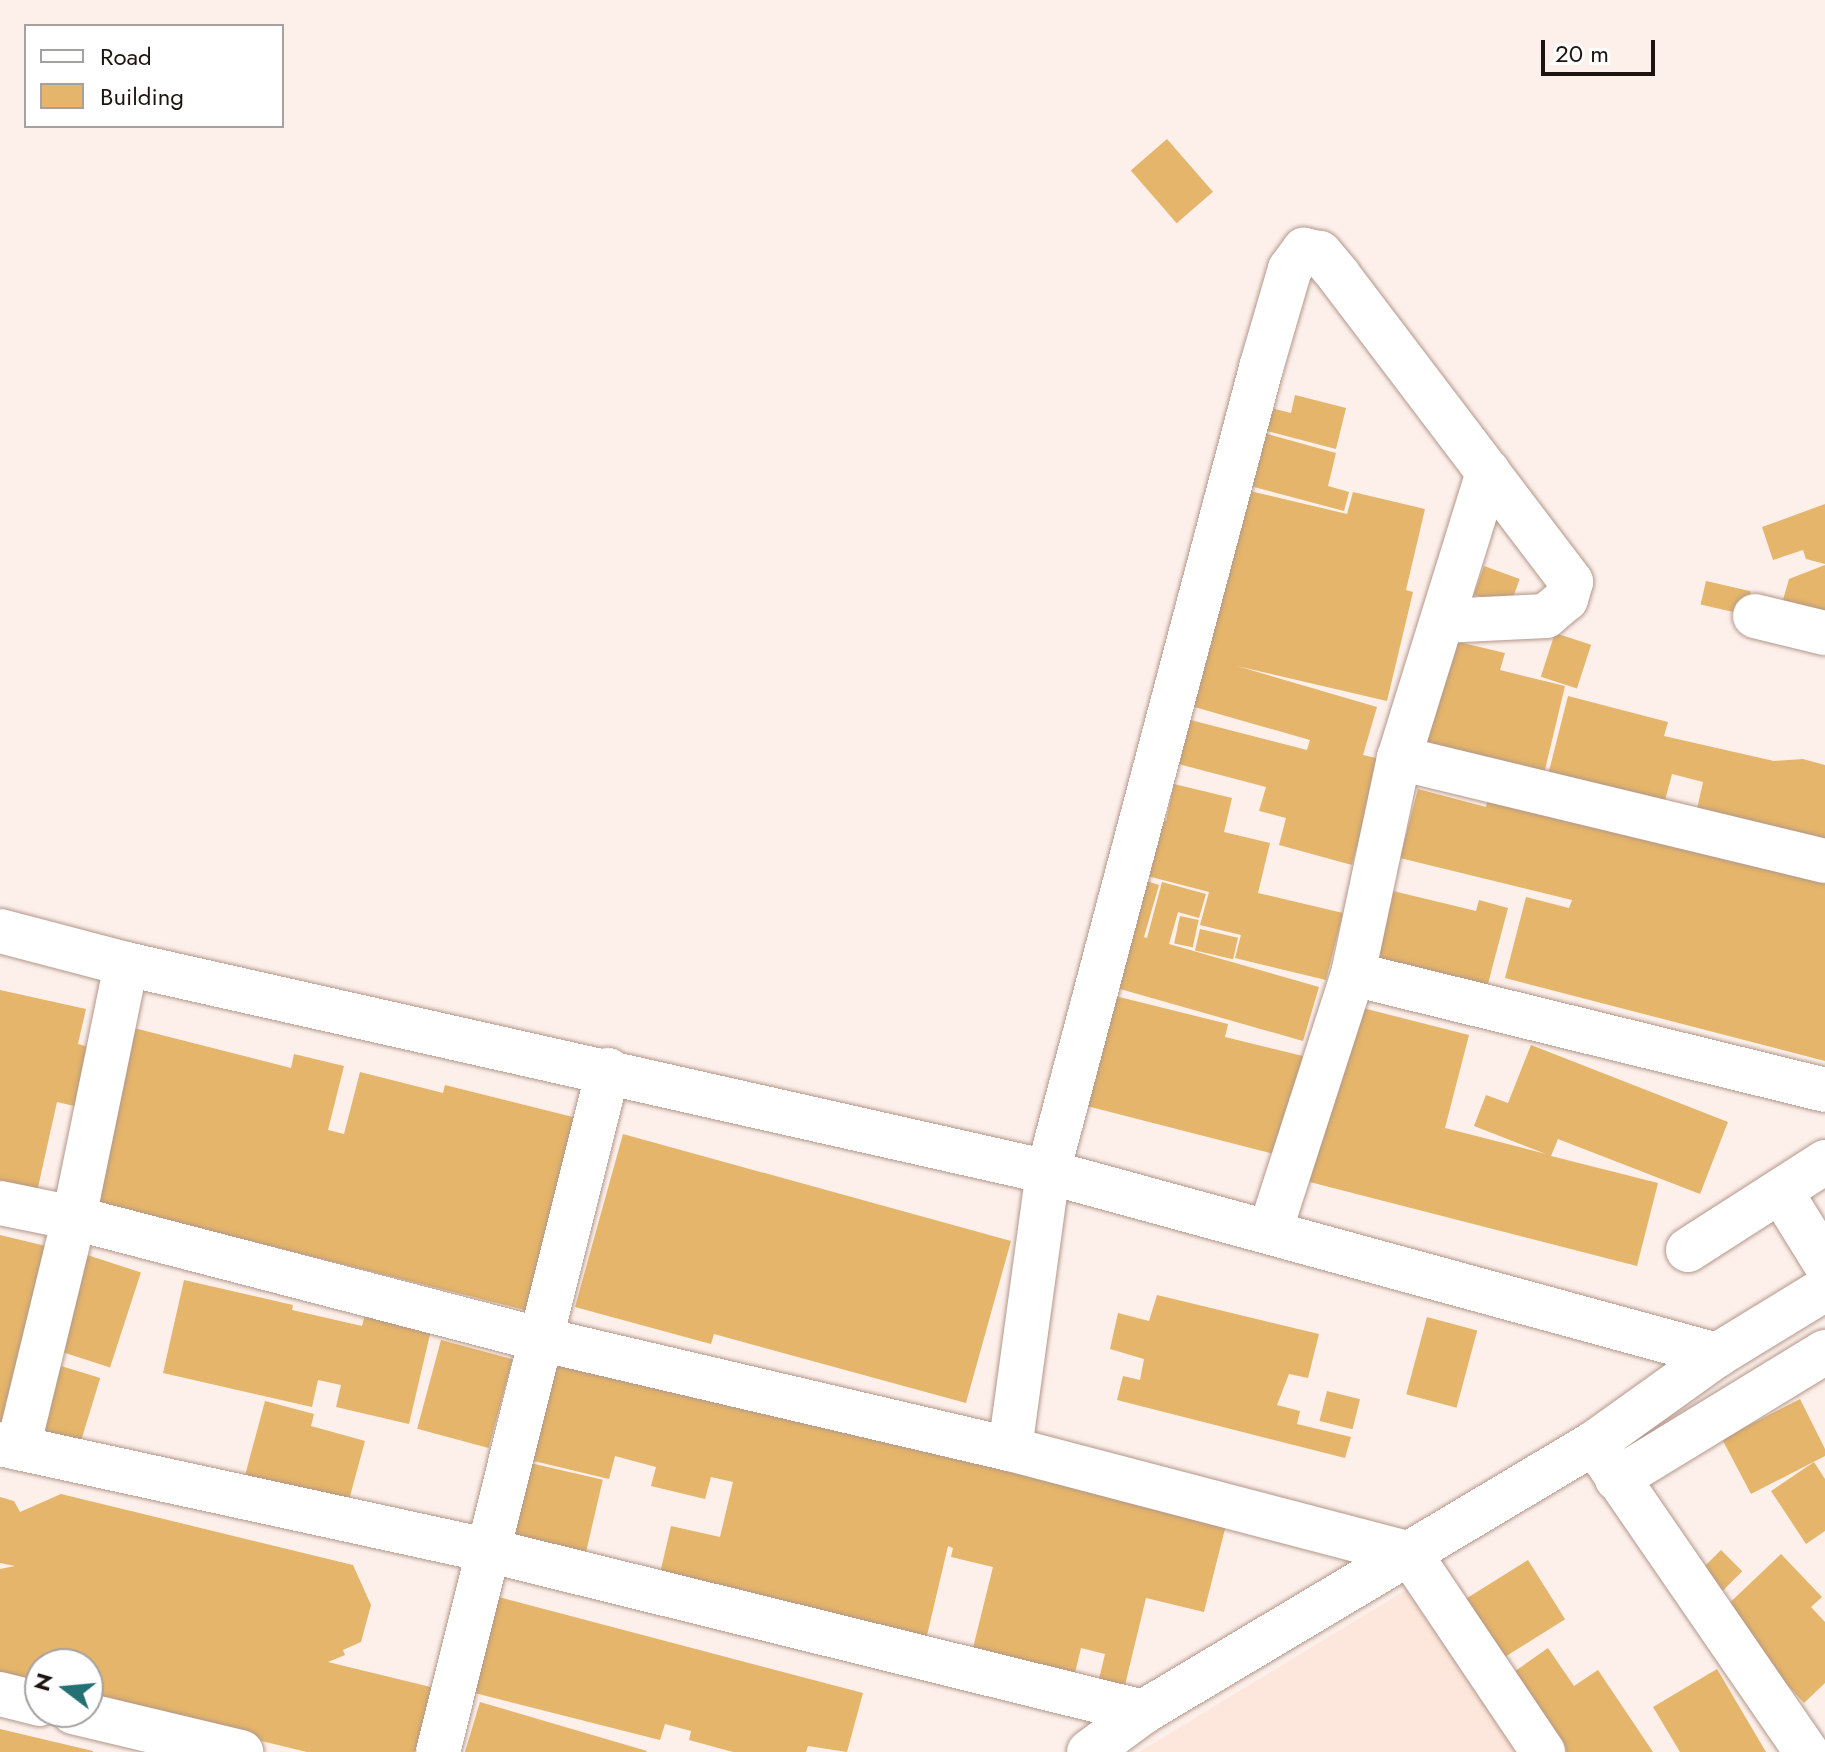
<!DOCTYPE html>
<html>
<head>
<meta charset="utf-8">
<style>
  body { margin:0 }
  #map { position:relative; width:1825px; height:1752px; overflow:hidden; background:#fdf0eb; font-family:Jost,sans-serif }
  div>[style] { position:absolute }
  [style*='--x'] { left:calc(var(--x)*1px); top:calc(var(--y)*1px); width:calc(var(--w)*1px); rotate:calc(var(--a)*1deg) }
  .built>* { inset:0; background:#fde6db }
  .building>* { inset:0; background:#e4b56a; transform-origin:0 0 }
  .roads { filter:drop-shadow(0 0 2px #b3978a) drop-shadow(0 0 2px #b3978a) }
  .minor>* { height:44px; margin:-22px; padding:0 22px; transform-origin:22px; border-radius:22px; background:#fff }
  span { translate:-50% -50%; white-space:nowrap; text-align:center; line-height:1.15; -webkit-text-stroke:8px #fff; paint-order:stroke }
  .legend { position:absolute; left:24px; top:24px; width:260px; height:104px; box-sizing:border-box; background:#fff; border:2px solid #a5a19f; margin:0; padding:10px 14px; list-style:none; font-size:24px; color:#1e140f }
  .legend li { display:flex; align-items:center; gap:16px; height:40px }
  .legend b { width:40px; border:2px solid #a5a19f }
  .north { position:absolute; left:24px; top:1648px; width:80px; height:80px; box-sizing:border-box; background:#fff; border:2px solid #a5a19f; border-radius:50%; rotate:286deg; font-size:22px; font-weight:700; line-height:32px; text-align:center; color:#1e140f }
  .north::after { content:''; display:block; margin:auto; width:28px; height:36px; background:#257073; clip-path:polygon(50% 0,100% 100%,50% 72%,0 100%) }
  .scale { position:absolute; left:1541px; top:40px; width:114px; height:36px; box-sizing:border-box; border:4px solid #1e140f; border-top:0; padding-left:10px; font-size:24px; line-height:28px; white-space:nowrap; color:#1e140f; -webkit-text-stroke:6px #fff; paint-order:stroke }
</style>
</head>
<body>
<div id="map">
  <div class="built">
    <i style="clip-path:polygon(1406px 1590px,1520px 1752px,1139px 1752px)"></i>
  </div>
  <div class="building">
    <i style="left:1167px;top:139px;width:70px;height:48px;rotate:49deg"></i>
    <i style="clip-path:polygon(1295px 395px,1346px 408px,1336px 449px,1237px 423px,1242px 401px,1291px 413px)"></i>
    <i style="clip-path:polygon(1249px 429px,1336px 453px,1328px 486px,1349px 492px,1344px 511px,1235px 482px)"></i>
    <i style="clip-path:polygon(1233px 487px,1347px 514px,1353px 492px,1425px 509px,1406px 590px,1413px 592px,1387px 701px,1237px 666px,1377px 707px,1363px 755px,1380px 759px,1352px 865px,1279px 845px,1286px 818px,1259px 811px,1266px 787px,1167px 761px,1179px 717px,1307px 750px,1310px 740px,1177px 702px)"></i>
    <i style="clip-path:polygon(1825px 504px,1825px 564px,1806px 559px,1803px 550px,1773px 560px,1762px 527px)"></i>
    <i style="clip-path:polygon(1825px 565px,1825px 619px,1781px 607px,1789px 579px)"></i>
    <i style="left:1484px;top:566px;width:38px;height:30px;rotate:20deg"></i>
    <i style="left:1706px;top:581px;width:46px;height:24px;rotate:13deg"></i>
    <i style="left:1555px;top:633px;width:38px;height:46px;rotate:18deg"></i>
    <i style="clip-path:polygon(1446px 639px,1505px 653px,1500px 670px,1565px 686px,1544px 774px,1420px 743px)"></i>
    <i style="clip-path:polygon(1568px 696px,1668px 722px,1664px 736px,1774px 761px,1803px 759px,1825px 765px,1825px 847px,1697px 809px,1703px 782px,1672px 774px,1663px 808px,1547px 779px)"></i>
    <i style="clip-path:polygon(1174px 784px,1232px 798px,1224px 832px,1270px 843px,1258px 893px,1343px 913px,1326px 980px,1235px 958px,1241px 935px,1200px 925px,1209px 892px,1132px 872px,1145px 817px,1166px 821px)"></i>
    <i style="clip-path:polygon(1418px 789px,1486px 807px,1489px 794px,1825px 878px,1825px 1061px,1505px 978px,1526px 897px,1569px 908px,1572px 900px,1400px 858px)"></i>
    <i style="clip-path:polygon(1137px 878px,1159px 885px,1144px 937px,1147px 938px,1162px 882px,1206px 894px,1199px 918px,1178px 912px,1169px 944px,1319px 987px,1303px 1041px,1113px 987px)"></i>
    <i style="clip-path:polygon(1389px 890px,1476px 911px,1479px 900px,1508px 908px,1485px 995px,1370px 965px)"></i>
    <i style="left:1180px;top:916px;width:19px;height:28px;rotate:12deg"></i>
    <i style="left:1200px;top:929px;width:39px;height:22px;rotate:13deg"></i>
    <i style="clip-path:polygon(0 990px,86px 1009px,78px 1044px,96px 1049px,83px 1108px,57px 1102px,35px 1201px,0 1193px)"></i>
    <i style="clip-path:polygon(1111px 995px,1228px 1024px,1225px 1037px,1307px 1057px,1282px 1156px,1083px 1105px)"></i>
    <i style="clip-path:polygon(1347px 1004px,1469px 1035px,1445px 1128px,1546px 1154px,1474px 1126px,1486px 1095px,1508px 1103px,1531px 1045px,1728px 1122px,1700px 1194px,1558px 1139px,1551px 1156px,1658px 1183px,1637px 1266px,1302px 1180px)"></i>
    <i style="clip-path:polygon(126px 1026px,291px 1068px,294px 1054px,344px 1066px,328px 1130px,344px 1134px,360px 1072px,443px 1093px,445px 1085px,581px 1119px,533px 1312px,94px 1202px)"></i>
    <i style="clip-path:polygon(623px 1134px,1011px 1241px,966px 1403px,714px 1334px,711px 1344px,575px 1307px)"></i>
    <i style="clip-path:polygon(0 1235px,54px 1248px,0 1430px)"></i>
    <i style="left:81px;top:1253px;width:63px;height:100px;rotate:18deg"></i>
    <i style="clip-path:polygon(184px 1280px,293px 1305px,292px 1310px,362px 1326px,365px 1315px,431px 1330px,409px 1424px,336px 1407px,341px 1385px,318px 1380px,312px 1407px,163px 1373px)"></i>
    <i style="clip-path:polygon(1157px 1295px,1319px 1334px,1308px 1378px,1289px 1374px,1277px 1405px,1300px 1411px,1297px 1424px,1351px 1437px,1345px 1458px,1117px 1400px,1123px 1376px,1140px 1380px,1144px 1359px,1110px 1349px,1118px 1313px,1149px 1321px)"></i>
    <i style="left:1427px;top:1317px;width:52px;height:80px;rotate:15deg"></i>
    <i style="left:441px;top:1340px;width:74px;height:92px;rotate:15deg"></i>
    <i style="clip-path:polygon(541px 1354px,1227px 1521px,1204px 1612px,1146px 1598px,1125px 1685px,1099px 1679px,1105px 1654px,1081px 1648px,1074px 1677px,972px 1652px,993px 1567px,951px 1557px,953px 1548px,948px 1546px,924px 1648px,658px 1582px,671px 1526px,720px 1537px,733px 1482px,711px 1477px,705px 1499px,651px 1486px,656px 1467px,615px 1456px,609px 1479px,517px 1457px)"></i>
    <i style="left:61px;top:1366px;width:41px;height:71px;rotate:17deg"></i>
    <i style="left:1327px;top:1391px;width:34px;height:31px;rotate:14deg"></i>
    <i style="clip-path:polygon(1800px 1399px,1825px 1449px,1825px 1456px,1751px 1494px,1722px 1439px)"></i>
    <i style="clip-path:polygon(265px 1401px,314px 1414px,311px 1426px,365px 1441px,346px 1511px,243px 1483px)"></i>
    <i style="left:517px;top:1460px;width:88px;height:86px;rotate:13deg"></i>
    <i style="clip-path:polygon(1814px 1462px,1825px 1479px,1825px 1531px,1806px 1544px,1771px 1491px)"></i>
    <i style="clip-path:polygon(61px 1494px,353px 1565px,371px 1605px,361px 1642px,343px 1650px,345px 1655px,328px 1662px,447px 1691px,432px 1752px,307px 1752px,88px 1699px,88px 1664px,40px 1664px,40px 1687px,0 1678px,0 1569px,15px 1566px,0 1563px,0 1497px,14px 1501px,20px 1512px)"></i>
    <i style="left:1721px;top:1550px;width:30px;height:28px;rotate:45deg"></i>
    <i style="clip-path:polygon(1781px 1554px,1822px 1597px,1811px 1607px,1825px 1622px,1825px 1683px,1804px 1703px,1720px 1612px)"></i>
    <i style="left:1528px;top:1560px;width:70px;height:75px;rotate:58deg"></i>
    <i style="clip-path:polygon(491px 1595px,863px 1693px,847px 1752px,808px 1746px,806px 1752px,733px 1752px,689px 1740px,691px 1731px,665px 1724px,660px 1740px,467px 1691px)"></i>
    <i style="clip-path:polygon(1548px 1648px,1574px 1686px,1598px 1670px,1653px 1752px,1549px 1752px,1501px 1681px)"></i>
    <i style="clip-path:polygon(1717px 1669px,1766px 1752px,1680px 1752px,1653px 1707px)"></i>
    <i style="clip-path:polygon(480px 1702px,647px 1751px,646px 1752px,465px 1752px)"></i>
    <i style="clip-path:polygon(0 1729px,93px 1751px,93px 1752px,0 1752px)"></i>
  </div>
  <div class="roads">
    <div class="minor">
      <i style="--x:1755;--y:616;--w:72;--a:13.7"></i>
      <i style="--x:1399;--y:758;--w:438;--a:13.6"></i>
      <i style="--x:0;--y:931;--w:130;--a:14.7"></i>
      <i style="--x:126;--y:964;--w:945;--a:12.71"></i>
      <i style="--x:1048;--y:1172;--w:694;--a:15.3"></i>
      <i style="--x:1353;--y:974;--w:486;--a:13.8"></i>
      <i style="--x:1781;--y:1192;--w:84;--a:58.2"></i>
      <i style="--x:0;--y:1203;--w:76;--a:11.5"></i>
      <i style="--x:74;--y:1218;--w:481;--a:14.6"></i>
      <i style="--x:540;--y:1339;--w:483;--a:13.2"></i>
      <i style="--x:1010;--y:1449;--w:414;--a:14.7"></i>
      <i style="--x:1410;--y:1554;--w:239;--a:56.1"></i>
      <i style="--x:1270;--y:1231;--w:270;--a:-72.1"></i>
      <i style="--x:1353;--y:974;--w:221;--a:-78"></i>
      <i style="--x:1399;--y:758;--w:300;--a:-72.7"></i>
      <i style="--x:1688;--y:1250;--w:163;--a:-32.7"></i>
      <i style="--x:1594;--y:1443;--w:375;--a:55.5"></i>
      <i style="--x:0;--y:1444;--w:498;--a:12.3"></i>
      <i style="--x:487;--y:1550;--w:676;--a:13.87"></i>
      <i style="--x:18;--y:1448;--w:237;--a:-76.3"></i>
      <i style="--x:74;--y:1218;--w:259;--a:-78.4"></i>
      <i style="--x:1010;--y:1449;--w:280;--a:-82.2"></i>
      <i style="--x:1048;--y:1172;--w:832;--a:-75.16"></i>
      <i style="--x:1261;--y:368;--w:103;--a:-73.7"></i>
      <i style="--x:1290;--y:269;--w:24;--a:-54"></i>
      <i style="--x:1304;--y:250;--w:16;--a:11"></i>
      <i style="--x:1320;--y:253;--w:30;--a:50"></i>
      <i style="--x:1339;--y:276;--w:384;--a:52.8"></i>
      <i style="--x:1571;--y:582;--w:18;--a:106"></i>
      <i style="--x:1566;--y:599;--w:26;--a:140"></i>
      <i style="--x:1546;--y:616;--w:104;--a:177.2"></i>
      <i style="--x:1617;--y:1479;--w:244;--a:-31.4"></i>
      <i style="--x:0;--y:1694;--w:41;--a:14"></i>
      <i style="--x:73;--y:1712;--w:173;--a:13.4"></i>
      <i style="--x:438;--y:1752;--w:703;--a:-76"></i>
      <i style="--x:1089;--y:1752;--w:67;--a:-36.5"></i>
      <i style="--x:1143;--y:1712;--w:525;--a:-30.81"></i>
      <i style="--x:1594;--y:1443;--w:151;--a:-35.6"></i>
      <i style="--x:1717;--y:1355;--w:127;--a:-31.4"></i>
    </div>
  </div>
  <ul class="legend">
  <li><b style="height:10px;background:#fff"></b>Road</li>
  <li><b style="height:22px;background:#e4b56a"></b>Building</li>
  </ul>
  <div class="north">N</div>
  <div class="scale">20 m</div>
</div>
</body>
</html>
